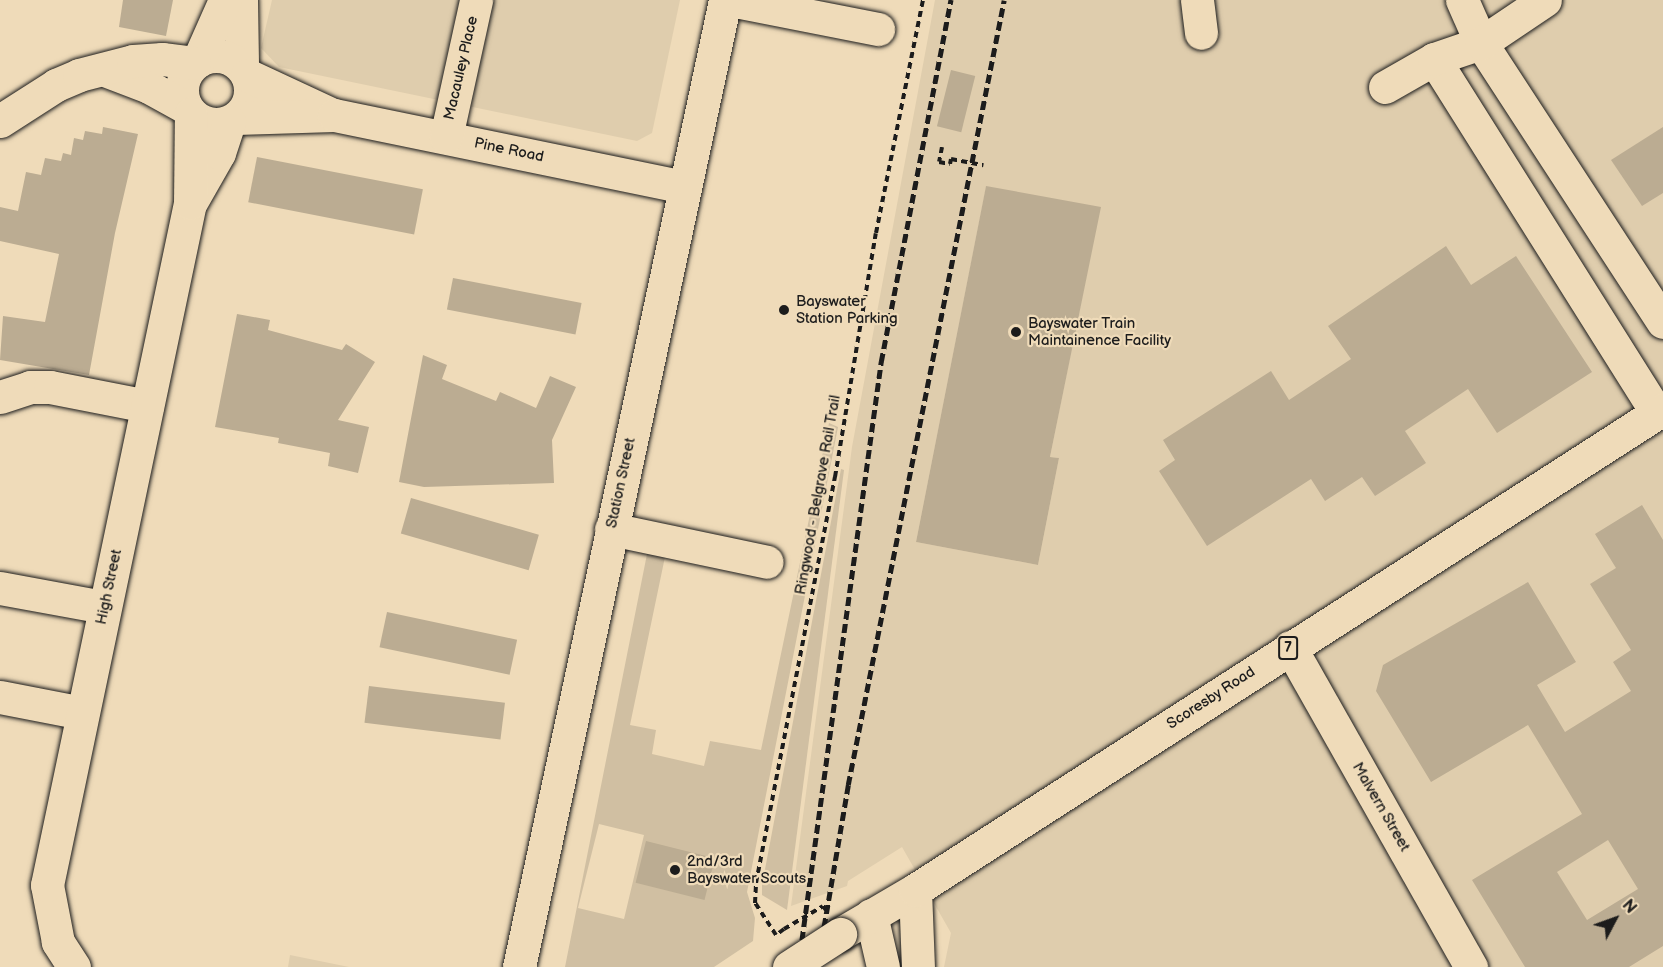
<!DOCTYPE html>
<html>
<head>
<meta charset="utf-8">
<style>
  body { margin:0 }
  #map { position:relative; width:1663px; height:967px; overflow:hidden; background:#efdbb9; font-family:"Balsamiq Sans",sans-serif }
  div>[style] { position:absolute }
  [style*='--x'] { left:calc(var(--x)*1px); top:calc(var(--y)*1px); width:calc(var(--w)*1px); rotate:calc(var(--a)*1deg) }
  .built>* { inset:0; background:#dfcdad }
  .green>* { inset:0; background:#d0bfa2 }
  .building>* { inset:0; background:#bbac92; transform-origin:0 0 }
  .path>* { height:4px; margin-top:-2px; transform-origin:0; background:repeating-linear-gradient(90deg,#1c1c1c 0 6px,transparent 0 10.5px) }
  .roads { filter:drop-shadow(0 0 2px #1c1c1c) drop-shadow(0 0 2px #1c1c1c) }
  .minor>* { height:33px; margin:-16.5px; padding:0 16.5px; transform-origin:16.5px; border-radius:16.5px; background:#efdbb9 }
  .minor>.ring { margin:-16.5px; padding:0; box-sizing:content-box; background:none; border:33px solid #efdbb9; border-radius:50% }
  .major>* { height:33px; margin:-16.5px; padding:0 16.5px; transform-origin:16.5px; border-radius:16.5px; background:#efdbb9 }
  .rail>* { height:4.5px; margin-top:-2.25px; transform-origin:0; background:repeating-linear-gradient(90deg,#1c1c1c 0 9px,transparent 0 13.5px) }
  .path-bridge>* { height:4px; margin-top:-2px; transform-origin:0; background:repeating-linear-gradient(90deg,#1c1c1c 0 6px,transparent 0 10.5px) }
  .bridges { filter:drop-shadow(0 0 2px #1c1c1c) drop-shadow(0 0 2px #1c1c1c) }
  .major-bridge>* { height:33px; margin:-16.5px; padding:0 16.5px; transform-origin:16.5px; border-radius:16.5px; background:#efdbb9 }
  .dots>* { width:16px; height:16px; translate:-50% -50%; box-sizing:border-box; border:3px solid #efdbb9; border-radius:50% }
  span { translate:-50% -50%; white-space:nowrap; text-align:center; line-height:1.15; -webkit-text-stroke:4.5px #efdbb9; paint-order:stroke }
  .shield-label span { padding:2px 4px; background:#efdbb9; border:2px solid; border-radius:4px; -webkit-text-stroke-width:0 }
  .shield-label { font-size:14px; color:#1c1c1c; font-weight:700 }
  .street-label { font-size:15px; color:#1c1c1c }
  .poi-label { font-size:15px; color:#1c1c1c }
  .left { translate:0 -50%; text-align:left }
  .north { position:absolute; left:1585px; top:889px; width:60px; height:60px; -webkit-text-stroke:4px #efdbb9; paint-order:stroke; rotate:49deg; font-size:16px; font-weight:700; line-height:24px; text-align:center; color:#1c1c1c }
  .north::after { content:''; display:block; margin:auto; width:21px; height:27px; background:#1c1c1c; clip-path:polygon(50% 0,100% 100%,50% 72%,0 100%) }
</style>
</head>
<body>
<div id="map">
  <div class="built">
    <i style="clip-path:polygon(272px 0,680px 0,652px 133px,637px 141px,279px 67px,261px 48px)"></i>
    <i style="clip-path:polygon(evenodd,935px 0,1663px 0,1663px 967px,944px 967px,951px 933px,902px 847px,848px 881px,847px 886px,791px 906px,852px 447px,935px 0,986px 187px,1100px 208px,1050px 457px,1059px 458px,1038px 565px,916px 542px,986px 187px)"></i>
    <i style="clip-path:polygon(290px 955px,349px 967px,288px 967px)"></i>
  </div>
  <div class="green">
    <i style="clip-path:polygon(evenodd,829px 423px,838px 427px,747px 892px,755px 918px,753px 941px,714px 967px,565px 967px,648px 549px,666px 552px,630px 725px,656px 730px,652px 754px,704px 766px,710px 741px,761px 750px,829px 423px,599px 824px,644px 835px,624px 919px,578px 908px,599px 824px)"></i>
    <i style="clip-path:polygon(841px 469px,844px 470px,787px 910px,762px 895px,762px 885px)"></i>
  </div>
  <div class="building">
    <i style="clip-path:polygon(123px 0,173px 0,166px 36px,119px 27px)"></i>
    <i style="left:951px;top:70px;width:25px;height:58px;rotate:14deg"></i>
    <i style="clip-path:polygon(103px 127px,138px 134px,115px 233px,89px 375px,0 360px,3px 316px,45px 322px,59px 254px,0 241px,0 207px,18px 211px,26px 172px,41px 175px,45px 158px,61px 161px,63px 153px,71px 155px,74px 138px,83px 140px,85px 131px,102px 134px)"></i>
    <i style="clip-path:polygon(1663px 127px,1663px 193px,1642px 206px,1611px 160px)"></i>
    <i style="left:257px;top:157px;width:169px;height:46px;rotate:11deg"></i>
    <i style="clip-path:polygon(986px 186px,1101px 207px,1050px 457px,1059px 458px,1038px 565px,916px 542px)"></i>
    <i style="clip-path:polygon(1446px 246px,1471px 285px,1516px 256px,1592px 372px,1497px 433px,1468px 389px,1405px 431px,1426px 463px,1375px 496px,1362px 477px,1325px 501px,1311px 479px,1207px 546px,1159px 471px,1175px 460px,1163px 440px,1271px 371px,1289px 400px,1351px 359px,1328px 326px)"></i>
    <i style="left:453px;top:278px;width:131px;height:32px;rotate:11deg"></i>
    <i style="clip-path:polygon(237px 314px,270px 320px,268px 330px,342px 350px,346px 344px,375px 362px,338px 420px,369px 427px,358px 473px,328px 466px,330px 453px,278px 443px,279px 438px,215px 427px)"></i>
    <i style="clip-path:polygon(423px 355px,447px 365px,442px 379px,496px 401px,500px 392px,536px 408px,550px 376px,576px 387px,552px 440px,554px 483px,424px 487px,399px 482px)"></i>
    <i style="left:411px;top:498px;width:133px;height:37px;rotate:16deg"></i>
    <i style="clip-path:polygon(evenodd,1642px 505px,1663px 540px,1663px 946px,1629px 967px,1525px 967px,1472px 880px,1582px 814px,1528px 725px,1431px 782px,1376px 691px,1383px 665px,1528px 582px,1576px 662px,1537px 685px,1565px 732px,1631px 691px,1613px 662px,1631px 650px,1590px 584px,1616px 568px,1595px 534px,1642px 505px,1608px 840px,1638px 889px,1587px 920px,1557px 872px,1608px 840px)"></i>
    <i style="left:387px;top:612px;width:133px;height:36px;rotate:12deg"></i>
    <i style="left:369px;top:686px;width:137px;height:37px;rotate:7deg"></i>
    <i style="left:646px;top:841px;width:71px;height:43px;rotate:14deg"></i>
  </div>
  <div class="path">
    <i style="--x:942;--y:147;--w:15;--a:101"></i>
    <i style="--x:939;--y:162;--w:11;--a:10"></i>
    <i style="--x:950;--y:164;--w:5;--a:-79"></i>
    <i style="--x:951;--y:159;--w:33;--a:11"></i>
    <i style="--x:784;--y:929;--w:10;--a:143"></i>
    <i style="--x:776;--y:935;--w:38;--a:-123"></i>
    <i style="--x:755;--y:903;--w:20;--a:-87"></i>
    <i style="--x:756;--y:883;--w:414;--a:-79"></i>
    <i style="--x:835;--y:477;--w:247;--a:-80.5"></i>
    <i style="--x:876;--y:233;--w:238;--a:-78.6"></i>
  </div>
  <div class="roads">
    <div class="minor">
      <i style="--x:241;--y:0;--w:66;--a:89.1"></i>
      <i style="--x:730;--y:0;--w:151;--a:11.1"></i>
      <i style="--x:1197;--y:0;--w:33;--a:83"></i>
      <i style="--x:1462;--y:0;--w:47;--a:66.2"></i>
      <i style="--x:1481;--y:43;--w:333;--a:56.9"></i>
      <i class="ring" style="left:182px;top:56px;width:35px;height:35px"></i>
      <i style="--x:1434;--y:59;--w:418;--a:57.8"></i>
      <i style="--x:198;--y:61;--w:67;--a:-66.1"></i>
      <i style="--x:105;--y:70;--w:47;--a:21.1"></i>
      <i style="--x:149;--y:87;--w:43;--a:28.9"></i>
      <i style="--x:247;--y:75;--w:90;--a:24.9"></i>
      <i style="--x:1385;--y:87;--w:56;--a:-29.7"></i>
      <i style="--x:1434;--y:59;--w:50;--a:-18.8"></i>
      <i style="--x:1481;--y:43;--w:77;--a:-33.9"></i>
      <i style="--x:236;--y:118;--w:98;--a:-1.8"></i>
      <i style="--x:334;--y:115;--w:358;--a:11.6"></i>
      <i style="--x:0;--y:121;--w:67;--a:-32.7"></i>
      <i style="--x:56;--y:85;--w:25;--a:-23"></i>
      <i style="--x:79;--y:75;--w:56;--a:-14.5"></i>
      <i style="--x:133;--y:61;--w:29;--a:-4"></i>
      <i style="--x:162;--y:59;--w:32;--a:7"></i>
      <i style="--x:446;--y:137;--w:140;--a:-77.6"></i>
      <i style="--x:191;--y:202;--w:56;--a:-60.3"></i>
      <i style="--x:219;--y:153;--w:33;--a:-72"></i>
      <i style="--x:0;--y:397;--w:32;--a:-18"></i>
      <i style="--x:30;--y:387;--w:20;--a:0"></i>
      <i style="--x:50;--y:387;--w:99;--a:11.1"></i>
      <i style="--x:611;--y:529;--w:159;--a:11.9"></i>
      <i style="--x:0;--y:588;--w:106;--a:10.4"></i>
      <i style="--x:1290;--y:647;--w:368;--a:60.5"></i>
      <i style="--x:0;--y:697;--w:84;--a:11"></i>
      <i style="--x:74;--y:967;--w:30;--a:-123"></i>
      <i style="--x:58;--y:942;--w:58;--a:-100.9"></i>
      <i style="--x:47;--y:885;--w:697;--a:-78.16"></i>
      <i style="--x:190;--y:203;--w:89;--a:-89.4"></i>
    </div>
    <div class="major">
      <i style="--x:915;--y:890;--w:77;--a:87.8"></i>
      <i style="--x:871;--y:915;--w:53;--a:77"></i>
      <i style="--x:840;--y:934;--w:87;--a:-30.4"></i>
      <i style="--x:915;--y:890;--w:889;--a:-32.74"></i>
      <i style="--x:519;--y:967;--w:989;--a:-77.97"></i>
    </div>
  </div>
  <div class="rail">
    <i style="--x:798;--y:967;--w:611;--a:-82.19"></i>
    <i style="--x:881;--y:362;--w:369;--a:-79.1"></i>
    <i style="--x:817;--y:967;--w:185;--a:-80.3"></i>
    <i style="--x:848;--y:785;--w:800;--a:-78.76"></i>
  </div>
  <div class="path-bridge">
    <i style="--x:784;--y:929;--w:45;--a:-30.5"></i>
    <i style="--x:823;--y:906;--w:5;--a:53"></i>
  </div>
  <div class="bridges">
    <div class="major-bridge">
      <i style="--x:789;--y:967;--w:61;--a:-32.9"></i>
    </div>
  </div>
  <div class="dots">
    <i style="left:784px;top:310px;background:#1c1c1c"></i>
    <i style="left:1016px;top:332px;background:#1c1c1c"></i>
    <i style="left:675px;top:870px;background:#1c1c1c"></i>
  </div>
  <div class="shield-label">
    <span style="left:1288px;top:648px">7</span>
  </div>
  <div class="street-label">
    <span style="left:461px;top:68px;rotate:-77deg">Macauley Place</span>
    <span style="left:509px;top:150px;rotate:12deg">Pine Road</span>
    <span style="left:621px;top:483px;rotate:-78deg">Station Street</span>
    <span style="left:818px;top:495px;rotate:-80deg">Ringwood - Belgrave Rail Trail</span>
    <span style="left:109px;top:587px;rotate:-78deg">High Street</span>
    <span style="left:1211px;top:698px;rotate:-33deg">Scoresby Road</span>
    <span style="left:1381px;top:807px;rotate:60deg">Malvern Street</span>
  </div>
  <div class="poi-label">
    <span class="left" style="left:796px;top:310px">Bayswater<br>Station Parking</span>
    <span class="left" style="left:1028px;top:332px">Bayswater Train<br>Maintainence Facility</span>
    <span class="left" style="left:687px;top:870px">2nd/3rd<br>Bayswater Scouts</span>
  </div>
  <div class="north">N</div>
</div>
</body>
</html>
